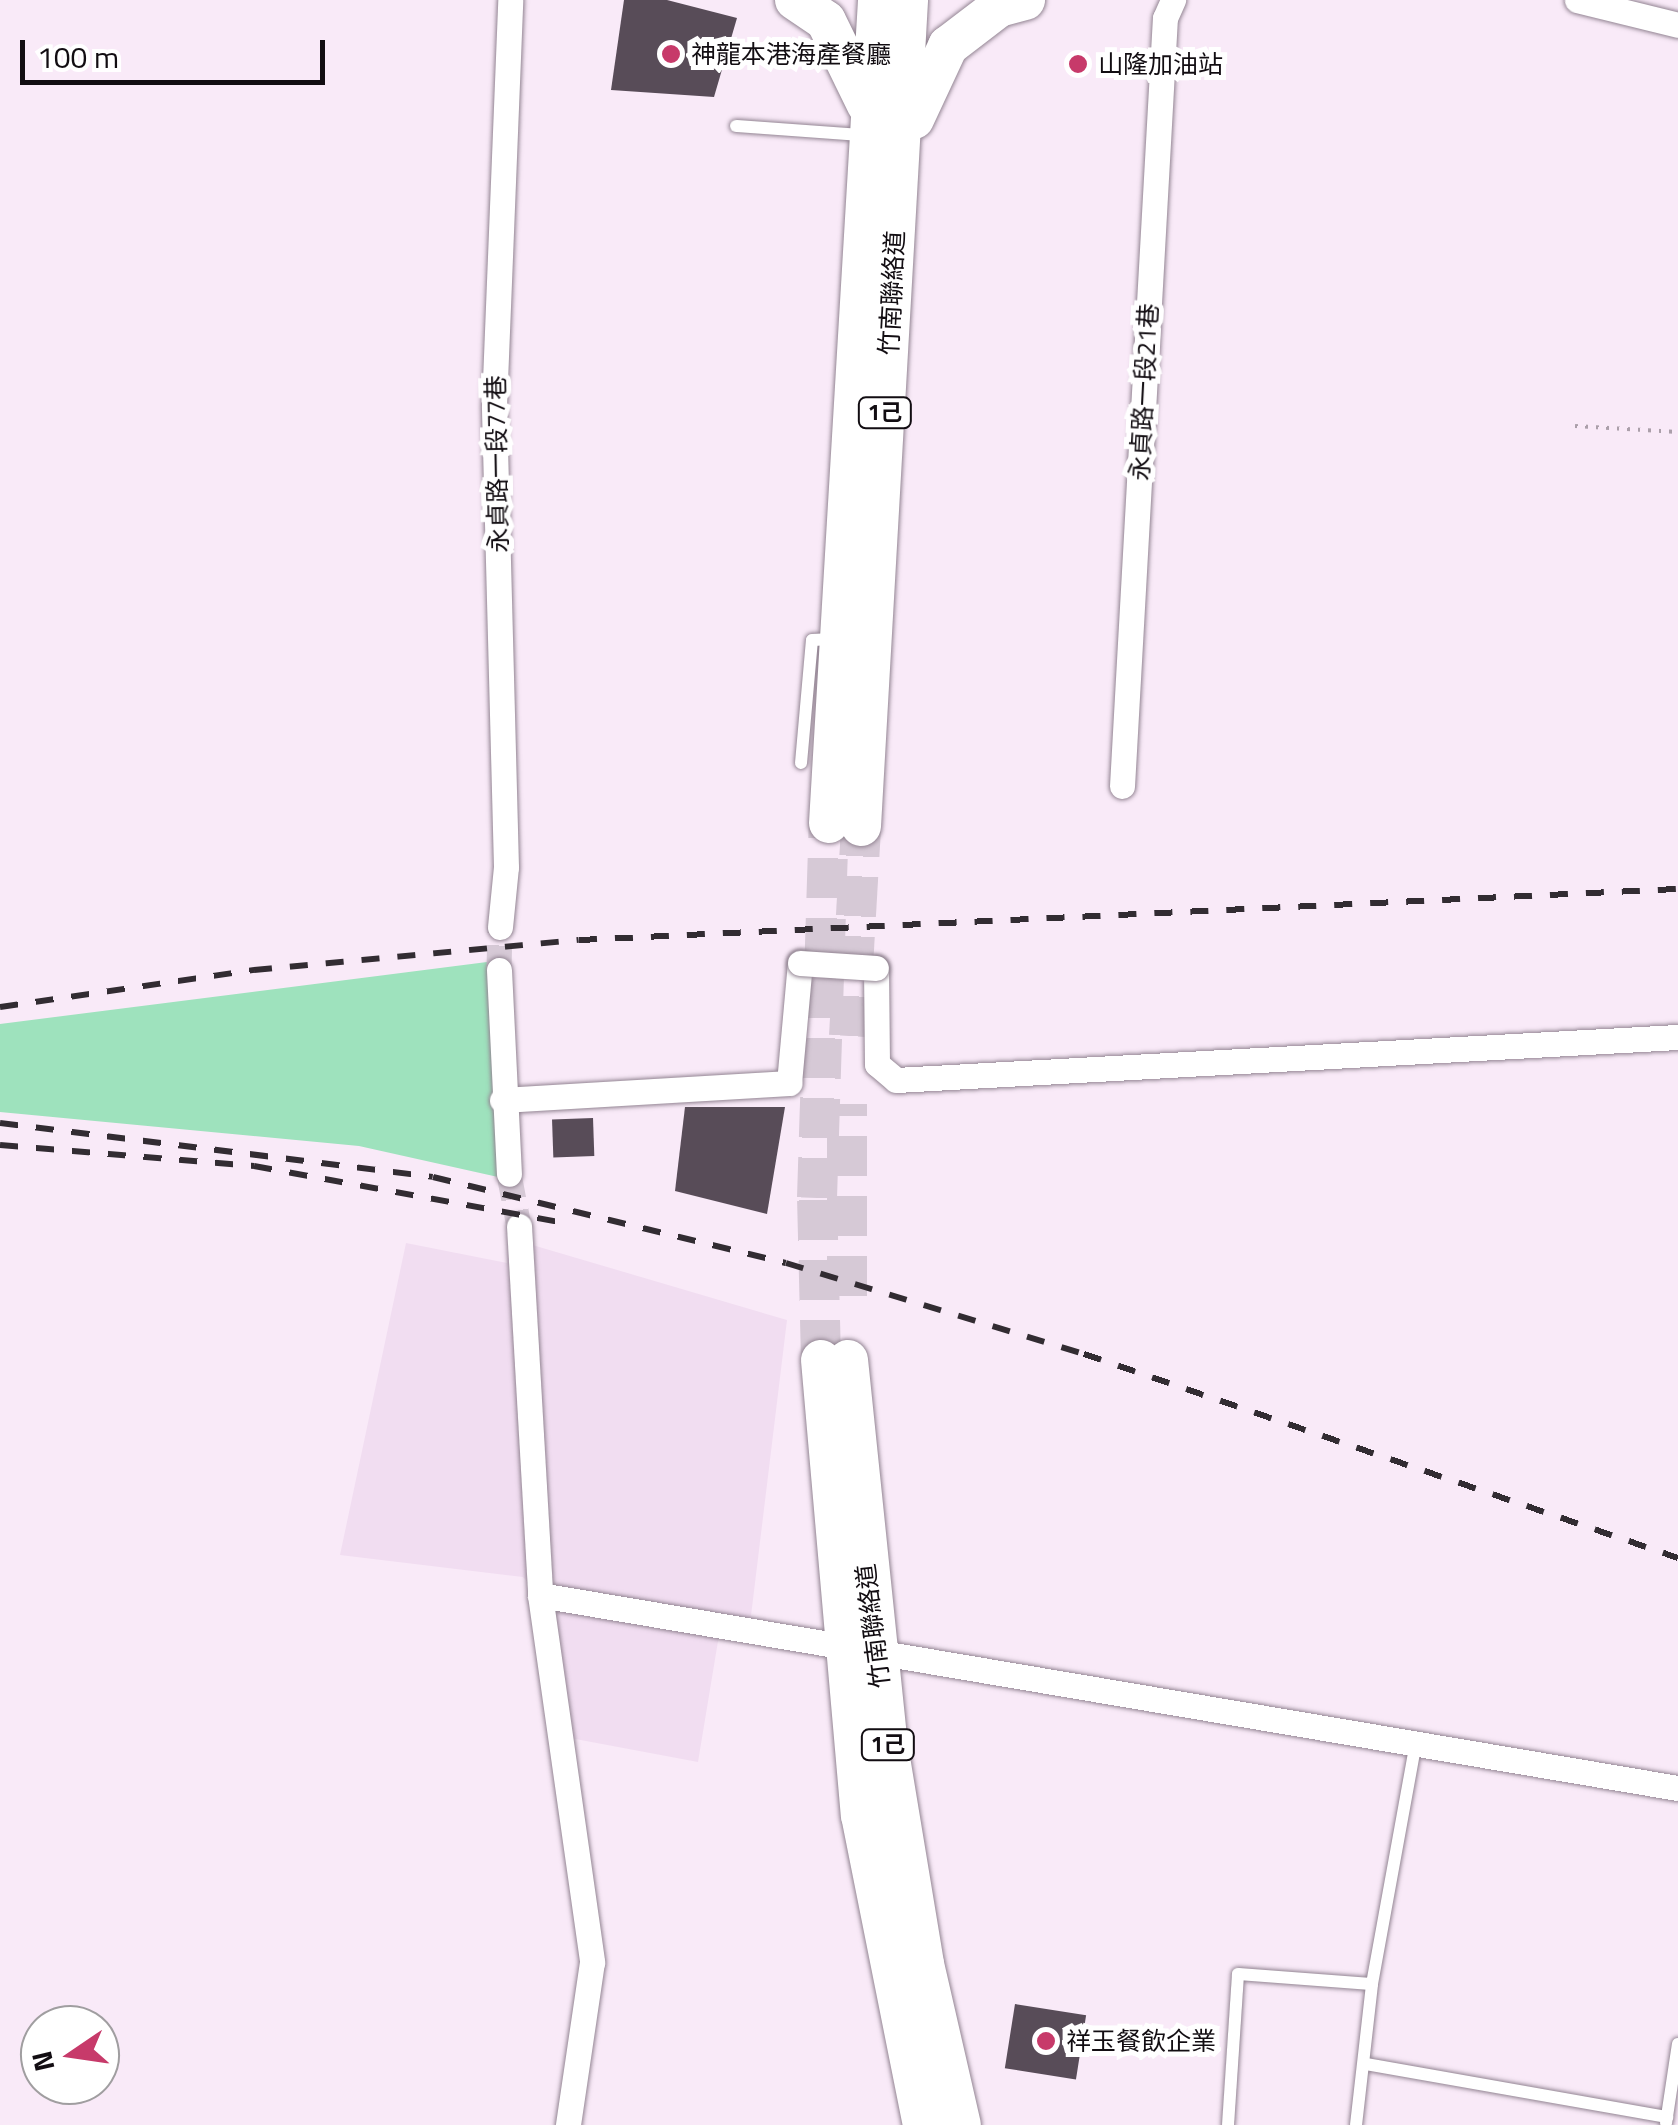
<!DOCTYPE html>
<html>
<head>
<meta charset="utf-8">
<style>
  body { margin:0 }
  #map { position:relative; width:1678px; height:2125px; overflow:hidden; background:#f9eaf8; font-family:"Titillium Web","Noto Sans TC",sans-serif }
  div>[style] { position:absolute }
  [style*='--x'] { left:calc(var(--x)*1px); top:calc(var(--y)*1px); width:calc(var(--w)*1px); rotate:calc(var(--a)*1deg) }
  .built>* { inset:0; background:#f1ddf1 }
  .green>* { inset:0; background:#9ee2bd }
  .building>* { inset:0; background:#584c58; transform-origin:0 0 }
  .street-tunnel>* { height:25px; margin-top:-12.5px; transform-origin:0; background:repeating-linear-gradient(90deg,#d6c9d6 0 25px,transparent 0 37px) }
  .primary-tunnel>* { height:40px; margin-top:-20px; transform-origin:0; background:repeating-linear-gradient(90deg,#d6c9d6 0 40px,transparent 0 60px) }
  .path>* { height:4px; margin-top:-2px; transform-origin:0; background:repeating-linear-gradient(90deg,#ab9faa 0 2.5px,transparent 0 10.5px) }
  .roads { filter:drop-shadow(0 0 2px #938593) drop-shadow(0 0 2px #938593) }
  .lane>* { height:12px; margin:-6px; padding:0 6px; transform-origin:6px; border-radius:6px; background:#fff }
  .street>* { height:25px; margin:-12.5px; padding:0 12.5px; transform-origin:12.5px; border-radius:12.5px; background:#fff }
  .primary>* { height:40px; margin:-20px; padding:0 20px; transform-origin:20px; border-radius:20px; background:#fff }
  .rail>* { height:6px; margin-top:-3px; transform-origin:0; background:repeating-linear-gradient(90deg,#322c32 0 18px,transparent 0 36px) }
  .bridges { filter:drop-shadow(0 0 2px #938593) drop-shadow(0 0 2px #938593) }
  .street-bridge>* { height:25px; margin:-12.5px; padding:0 12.5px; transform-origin:12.5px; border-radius:12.5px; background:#fff }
  .dots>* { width:28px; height:28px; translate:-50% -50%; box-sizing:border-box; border:5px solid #fff; border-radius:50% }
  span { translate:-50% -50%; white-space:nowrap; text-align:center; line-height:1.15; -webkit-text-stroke:10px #fff; paint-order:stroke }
  .shield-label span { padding:2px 8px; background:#fff; border:2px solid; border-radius:8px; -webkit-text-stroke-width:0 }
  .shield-label { font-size:22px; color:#120d12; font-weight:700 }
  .poi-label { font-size:25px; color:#120d12 }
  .left { translate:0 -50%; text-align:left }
  .street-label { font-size:25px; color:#120d12 }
  .north { position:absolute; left:20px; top:2005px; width:100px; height:100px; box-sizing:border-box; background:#fff; border:2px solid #a09ea0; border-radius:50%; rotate:257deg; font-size:28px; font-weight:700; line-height:40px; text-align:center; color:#120d12 }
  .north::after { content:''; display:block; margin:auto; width:35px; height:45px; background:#c73a6a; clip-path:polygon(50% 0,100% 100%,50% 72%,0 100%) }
  .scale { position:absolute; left:20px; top:40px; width:305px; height:45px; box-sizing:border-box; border:5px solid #120d12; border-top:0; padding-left:12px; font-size:30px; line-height:35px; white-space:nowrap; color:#120d12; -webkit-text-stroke:8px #fff; paint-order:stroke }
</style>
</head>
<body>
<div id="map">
  <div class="built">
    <i style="clip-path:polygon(406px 1243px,507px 1263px,508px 1243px,529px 1244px,787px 1320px,750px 1624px,722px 1617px,698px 1762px,570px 1738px,552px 1607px,523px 1577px,340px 1555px)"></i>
  </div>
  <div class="green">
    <i style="clip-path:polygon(487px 962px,498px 1177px,359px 1146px,0 1112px,0 1024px)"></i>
  </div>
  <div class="building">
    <i style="clip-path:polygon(624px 0,667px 0,737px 18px,714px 97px,611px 90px)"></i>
    <i style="clip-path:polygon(685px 1107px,785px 1107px,767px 1214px,675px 1191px)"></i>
    <i style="left:593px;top:1118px;width:38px;height:41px;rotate:88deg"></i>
    <i style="left:1015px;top:2004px;width:72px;height:65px;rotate:9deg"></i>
  </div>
  <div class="street-tunnel">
    <i style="--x:499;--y:970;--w:43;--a:-88.7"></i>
    <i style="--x:509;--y:1174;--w:53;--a:79.1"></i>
  </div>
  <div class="primary-tunnel">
    <i style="--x:849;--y:1036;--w:210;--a:-86.7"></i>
    <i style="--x:847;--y:1296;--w:192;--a:-90"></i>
    <i style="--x:821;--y:1360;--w:162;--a:-91.4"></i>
    <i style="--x:817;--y:1198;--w:375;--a:-88.2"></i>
  </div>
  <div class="path">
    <i style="--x:1575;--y:426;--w:103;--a:3.3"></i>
  </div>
  <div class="roads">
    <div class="lane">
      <i style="--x:736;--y:126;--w:126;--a:4.1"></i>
      <i style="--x:801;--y:763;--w:123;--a:-84.9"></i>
      <i style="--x:812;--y:640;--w:21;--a:-3"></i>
      <i style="--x:1366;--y:2064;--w:306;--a:10"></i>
      <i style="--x:1666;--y:2123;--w:80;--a:-81.4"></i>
      <i style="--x:1228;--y:2125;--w:151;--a:-86.2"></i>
      <i style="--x:1238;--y:1974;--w:134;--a:4.3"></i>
      <i style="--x:1356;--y:2125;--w:142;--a:-83.5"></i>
      <i style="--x:1372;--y:1984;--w:245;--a:-79.7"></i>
    </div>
    <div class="street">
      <i style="--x:1577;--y:0;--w:104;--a:13.9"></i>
      <i style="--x:1122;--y:786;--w:769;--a:-86.8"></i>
      <i style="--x:1165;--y:18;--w:20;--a:-66"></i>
      <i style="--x:500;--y:927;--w:60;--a:-84.3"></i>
      <i style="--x:506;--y:867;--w:461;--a:-91.5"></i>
      <i style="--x:494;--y:406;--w:406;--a:-87.7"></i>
      <i style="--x:876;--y:968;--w:96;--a:89.4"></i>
      <i style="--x:877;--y:1064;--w:25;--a:40"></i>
      <i style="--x:896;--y:1080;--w:783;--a:-3.15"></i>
      <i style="--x:499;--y:970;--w:204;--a:87.2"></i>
      <i style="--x:502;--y:1100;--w:288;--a:-3.4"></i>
      <i style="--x:789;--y:1083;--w:121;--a:-84.8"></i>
      <i style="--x:519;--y:1226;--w:370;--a:86.7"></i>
      <i style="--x:540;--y:1595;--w:371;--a:81.9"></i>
      <i style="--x:592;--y:1962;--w:165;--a:98.4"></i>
      <i style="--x:540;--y:1595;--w:1154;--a:9.63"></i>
    </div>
    <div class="primary">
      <i style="--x:795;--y:0;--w:37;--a:34"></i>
      <i style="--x:826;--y:21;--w:93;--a:64"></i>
      <i style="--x:914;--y:119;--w:81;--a:-65"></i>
      <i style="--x:948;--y:46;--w:64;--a:-37.4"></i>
      <i style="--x:999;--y:7;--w:27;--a:-15"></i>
      <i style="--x:829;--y:823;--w:824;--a:-86.59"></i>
      <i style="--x:861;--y:826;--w:827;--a:-86.74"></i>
      <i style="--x:821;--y:1360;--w:457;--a:85"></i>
      <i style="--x:861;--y:1815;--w:316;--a:78.7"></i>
      <i style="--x:848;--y:1360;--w:382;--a:84.1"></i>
      <i style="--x:887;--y:1740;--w:227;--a:80.6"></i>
      <i style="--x:924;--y:1964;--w:165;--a:77.1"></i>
    </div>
  </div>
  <div class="rail">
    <i style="--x:0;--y:1007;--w:257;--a:-8.3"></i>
    <i style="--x:254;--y:970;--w:326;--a:-5.3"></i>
    <i style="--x:579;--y:940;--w:1100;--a:-2.66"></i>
    <i style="--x:0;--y:1123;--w:436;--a:7.1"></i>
    <i style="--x:433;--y:1177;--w:363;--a:13.7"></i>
    <i style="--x:786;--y:1263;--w:312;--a:17"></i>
    <i style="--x:1084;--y:1354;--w:628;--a:18.95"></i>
    <i style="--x:0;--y:1145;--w:255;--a:4.7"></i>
    <i style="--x:254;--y:1166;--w:322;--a:10.4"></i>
  </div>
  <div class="bridges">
    <div class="street-bridge">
      <i style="--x:800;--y:963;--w:76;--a:3.8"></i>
    </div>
  </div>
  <div class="dots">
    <i style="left:671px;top:54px;background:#c73a6a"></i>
    <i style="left:1078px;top:64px;background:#c73a6a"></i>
    <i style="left:1046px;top:2041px;background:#c73a6a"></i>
  </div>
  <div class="shield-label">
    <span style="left:885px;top:413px">1己</span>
    <span style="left:888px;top:1745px">1己</span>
  </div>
  <div class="poi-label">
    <span class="left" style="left:691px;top:54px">神龍本港海產餐廳</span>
    <span class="left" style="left:1098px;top:64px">山隆加油站</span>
    <span class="left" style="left:1066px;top:2041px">祥玉餐飲企業</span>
  </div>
  <div class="street-label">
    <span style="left:892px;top:293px;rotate:-87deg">竹南聯絡道</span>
    <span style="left:1144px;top:392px;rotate:-87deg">永貞路一段21巷</span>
    <span style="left:497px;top:464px;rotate:-91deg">永貞路一段77巷</span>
    <span style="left:873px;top:1626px;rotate:-97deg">竹南聯絡道</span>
  </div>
  <div class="north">N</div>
  <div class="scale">100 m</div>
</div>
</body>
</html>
